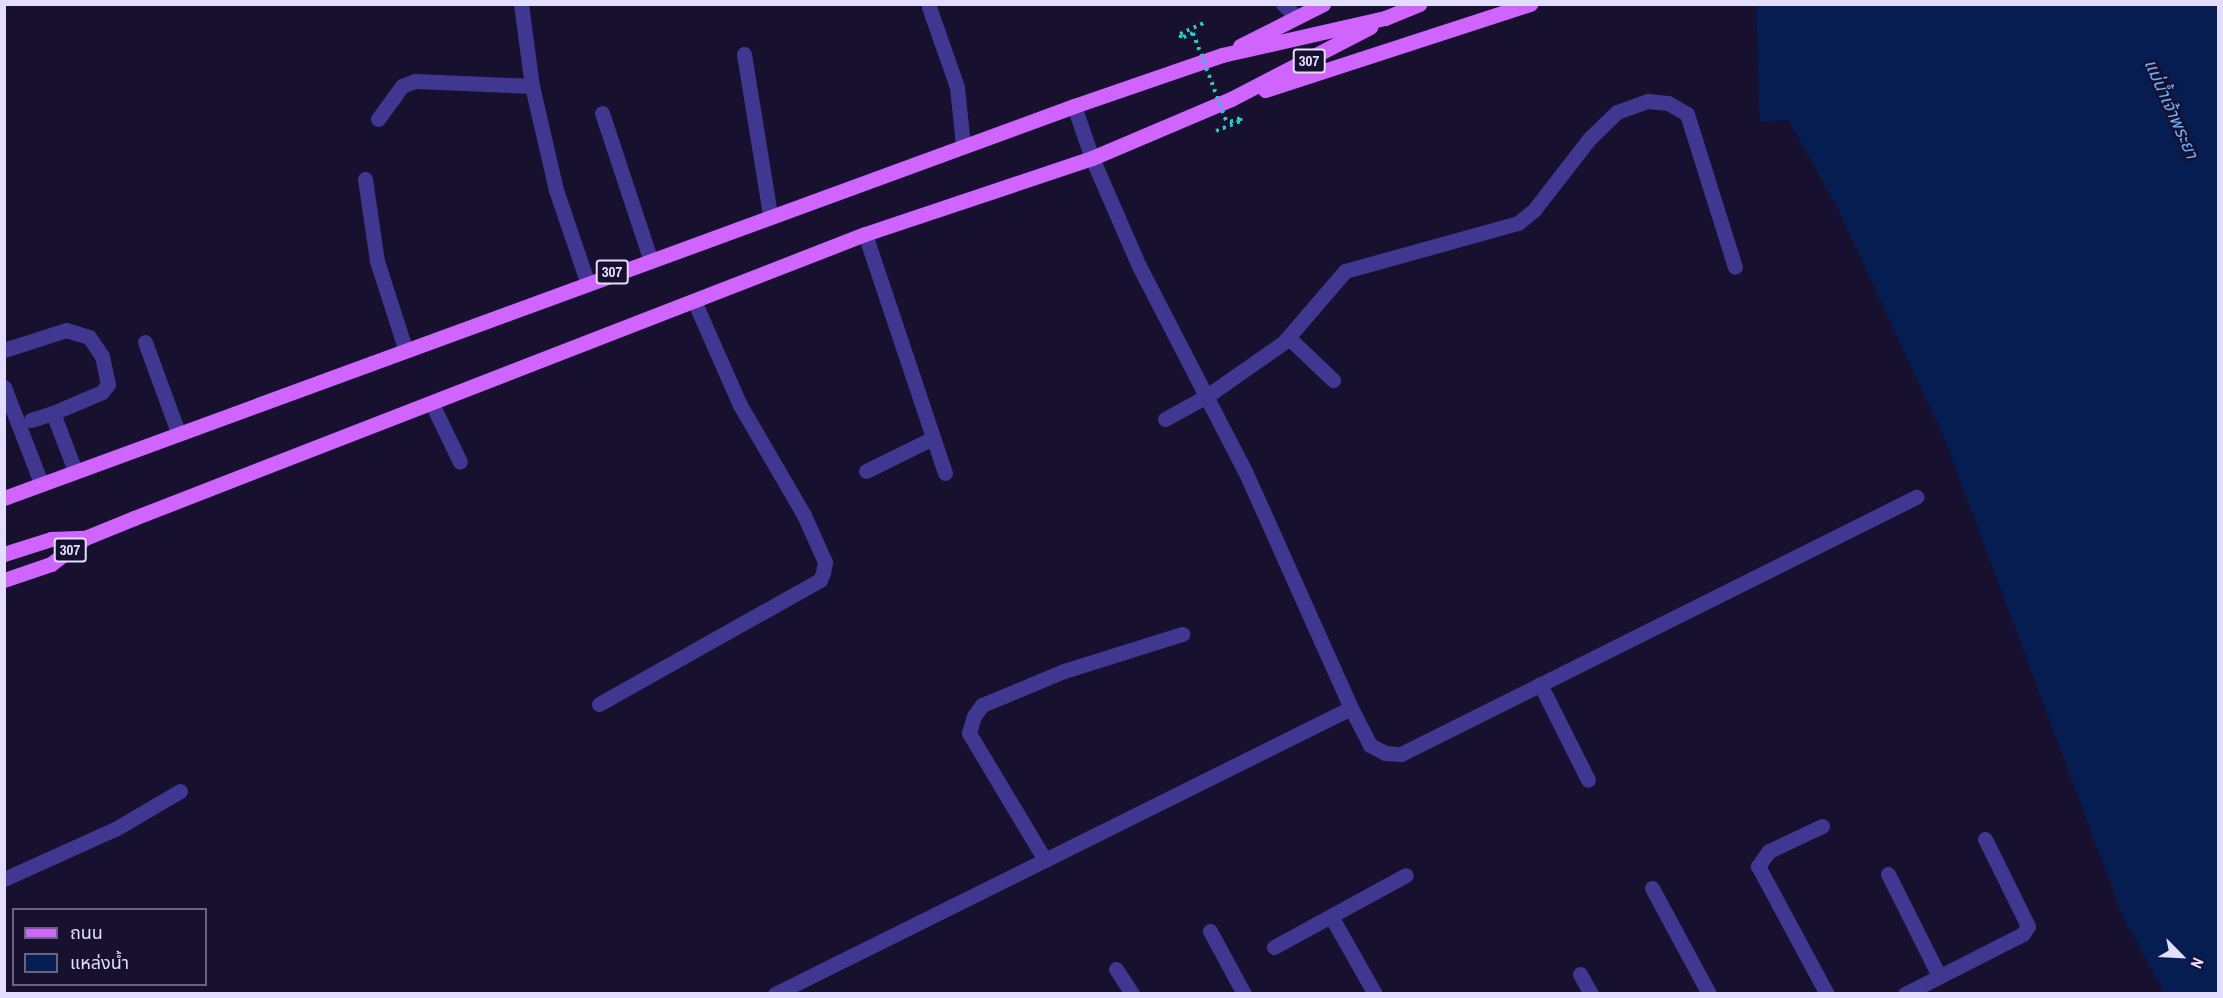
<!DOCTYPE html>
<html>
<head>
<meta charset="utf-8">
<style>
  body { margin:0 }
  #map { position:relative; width:2223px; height:998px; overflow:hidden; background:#17102f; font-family:"Archivo Narrow","Noto Sans Thai",sans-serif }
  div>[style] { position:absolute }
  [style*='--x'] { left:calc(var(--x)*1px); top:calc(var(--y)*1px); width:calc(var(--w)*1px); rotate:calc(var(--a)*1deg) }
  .water>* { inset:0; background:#061d51 }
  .path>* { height:4px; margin-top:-2px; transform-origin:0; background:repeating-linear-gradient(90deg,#26c9ca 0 3px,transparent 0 7.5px) }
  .minor>* { height:15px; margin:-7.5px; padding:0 7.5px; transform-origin:7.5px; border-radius:7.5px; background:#403791 }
  .major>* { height:15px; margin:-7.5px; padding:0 7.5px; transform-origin:7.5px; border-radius:7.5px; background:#cf64ff }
  .path-bridge>* { height:4px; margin-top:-2px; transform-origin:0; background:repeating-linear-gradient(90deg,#26c9ca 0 3px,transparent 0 7.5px) }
  span { translate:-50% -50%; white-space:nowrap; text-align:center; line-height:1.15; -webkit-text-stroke:5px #17102f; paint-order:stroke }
  .shield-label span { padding:2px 4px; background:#17102f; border:2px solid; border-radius:4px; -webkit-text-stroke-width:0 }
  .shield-label { font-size:15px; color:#e3ddff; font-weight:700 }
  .water-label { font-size:18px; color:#6bb1ff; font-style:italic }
  .frame { position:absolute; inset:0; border:6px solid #e3ddff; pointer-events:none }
  .legend { position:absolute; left:12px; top:908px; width:195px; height:78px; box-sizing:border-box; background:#17102f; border:2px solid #696282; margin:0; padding:8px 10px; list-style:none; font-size:18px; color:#e3ddff }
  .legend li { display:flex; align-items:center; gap:12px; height:30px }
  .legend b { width:30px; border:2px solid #696282 }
  .north { position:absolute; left:2151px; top:926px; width:60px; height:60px; -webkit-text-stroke:4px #17102f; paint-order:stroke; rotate:114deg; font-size:16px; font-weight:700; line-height:24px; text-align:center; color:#e3ddff }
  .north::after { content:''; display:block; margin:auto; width:21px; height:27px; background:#e3ddff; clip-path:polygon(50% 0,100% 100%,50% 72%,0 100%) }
</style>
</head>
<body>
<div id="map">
  <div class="water">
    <i style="clip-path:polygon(1756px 5px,2218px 5px,2218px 993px,2164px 993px,2122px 915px,1945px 440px,1836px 205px,1788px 120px,1760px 122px)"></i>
  </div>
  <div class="path">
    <i style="--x:1193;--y:33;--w:13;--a:157"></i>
    <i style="--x:1181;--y:38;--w:4;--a:-104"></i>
    <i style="--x:1180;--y:34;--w:26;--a:-25"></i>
    <i style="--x:1216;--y:131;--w:27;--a:-22"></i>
    <i style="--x:1241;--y:121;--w:3;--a:-108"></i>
    <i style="--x:1240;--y:118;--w:14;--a:159"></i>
  </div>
  <div class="minor">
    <i style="--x:521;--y:4;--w:83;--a:82.4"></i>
    <i style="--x:532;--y:86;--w:107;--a:77"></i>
    <i style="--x:556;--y:190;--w:96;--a:71.2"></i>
    <i style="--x:1283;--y:4;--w:18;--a:45"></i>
    <i style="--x:929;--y:7;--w:85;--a:70.7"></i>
    <i style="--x:957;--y:87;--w:58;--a:84.1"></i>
    <i style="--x:744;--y:54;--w:163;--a:80.8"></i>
    <i style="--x:1074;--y:106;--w:55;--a:70.9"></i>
    <i style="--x:1092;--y:158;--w:118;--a:66.5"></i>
    <i style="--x:1139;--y:266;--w:231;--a:62.7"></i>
    <i style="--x:1245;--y:471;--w:260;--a:65.9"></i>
    <i style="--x:1351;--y:708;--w:42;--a:62.8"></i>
    <i style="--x:1370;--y:745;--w:17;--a:28"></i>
    <i style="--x:1385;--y:753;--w:16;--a:4"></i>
    <i style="--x:1401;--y:754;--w:576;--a:-26.52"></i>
    <i style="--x:602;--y:113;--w:153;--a:71.7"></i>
    <i style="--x:378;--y:119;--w:41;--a:-54"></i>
    <i style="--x:402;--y:86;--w:14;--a:-21"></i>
    <i style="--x:415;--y:81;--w:117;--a:2.4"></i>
    <i style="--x:365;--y:179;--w:83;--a:81.7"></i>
    <i style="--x:377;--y:261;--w:91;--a:72.2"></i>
    <i style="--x:865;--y:234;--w:252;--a:71.5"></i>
    <i style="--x:1289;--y:338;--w:61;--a:43.7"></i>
    <i style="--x:145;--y:342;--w:96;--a:69.9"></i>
    <i style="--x:4;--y:350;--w:65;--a:-17.9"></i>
    <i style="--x:66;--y:330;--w:24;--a:17"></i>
    <i style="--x:89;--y:337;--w:23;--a:56"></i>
    <i style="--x:102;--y:356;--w:29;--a:78"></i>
    <i style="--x:108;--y:384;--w:10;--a:127"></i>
    <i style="--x:102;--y:392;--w:53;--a:156.8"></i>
    <i style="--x:53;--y:413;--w:62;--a:69.2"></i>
    <i style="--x:4;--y:387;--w:103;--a:68.9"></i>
    <i style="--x:432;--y:404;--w:64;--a:64.2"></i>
    <i style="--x:1165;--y:419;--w:48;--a:-28.7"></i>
    <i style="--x:1207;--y:396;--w:94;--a:-35"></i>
    <i style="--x:1284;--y:342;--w:94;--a:-49.3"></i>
    <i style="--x:1345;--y:271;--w:180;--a:-15.5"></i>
    <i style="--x:1518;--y:223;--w:21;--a:-39"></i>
    <i style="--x:1534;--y:210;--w:90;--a:-52.2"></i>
    <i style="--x:1589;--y:139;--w:39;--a:-44"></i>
    <i style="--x:1617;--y:112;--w:33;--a:-20"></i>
    <i style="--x:1648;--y:101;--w:20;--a:6"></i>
    <i style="--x:1668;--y:103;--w:22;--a:30"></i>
    <i style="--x:1687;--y:114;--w:160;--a:72.6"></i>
    <i style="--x:31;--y:420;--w:23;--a:-18"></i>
    <i style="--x:866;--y:471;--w:75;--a:-26.2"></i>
    <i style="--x:1540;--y:684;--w:107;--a:63.4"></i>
    <i style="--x:599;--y:704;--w:253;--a:-29.3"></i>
    <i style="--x:820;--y:580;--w:8;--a:-67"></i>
    <i style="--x:823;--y:573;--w:11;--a:-80"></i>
    <i style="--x:825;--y:562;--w:51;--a:-114.1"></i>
    <i style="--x:804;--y:515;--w:127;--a:-120.2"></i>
    <i style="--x:740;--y:405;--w:111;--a:-113.8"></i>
    <i style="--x:1822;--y:826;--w:59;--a:154.7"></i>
    <i style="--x:1769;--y:851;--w:19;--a:126"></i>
    <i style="--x:1758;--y:866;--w:145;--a:61.7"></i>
    <i style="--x:1045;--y:860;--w:148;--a:-120.9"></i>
    <i style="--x:969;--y:733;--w:18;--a:-74"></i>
    <i style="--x:974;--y:716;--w:14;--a:-54"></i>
    <i style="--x:982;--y:705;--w:89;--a:-22.5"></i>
    <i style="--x:1064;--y:671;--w:124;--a:-17.4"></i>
    <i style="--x:1888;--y:874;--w:114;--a:63.4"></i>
    <i style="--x:4;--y:879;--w:124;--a:-24.3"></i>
    <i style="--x:117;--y:828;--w:73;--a:-30.4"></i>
    <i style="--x:1652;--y:888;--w:120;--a:61.7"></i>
    <i style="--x:1332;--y:918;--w:87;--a:60.5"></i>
    <i style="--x:1210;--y:931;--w:72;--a:61.6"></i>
    <i style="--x:1274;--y:947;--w:150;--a:-28.6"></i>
    <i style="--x:1116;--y:969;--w:30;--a:57"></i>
    <i style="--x:1580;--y:974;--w:23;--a:61"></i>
    <i style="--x:775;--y:994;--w:643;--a:-26.41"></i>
    <i style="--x:1905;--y:994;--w:132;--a:-27"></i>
    <i style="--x:2023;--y:934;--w:9;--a:-58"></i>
    <i style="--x:2028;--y:926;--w:97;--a:-116.3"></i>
  </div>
  <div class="major">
    <i style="--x:1240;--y:46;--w:93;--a:-26.8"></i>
    <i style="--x:1265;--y:90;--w:279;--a:-18"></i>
    <i style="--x:4;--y:498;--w:1140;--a:-20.12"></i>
    <i style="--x:1074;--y:106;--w:157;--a:-19"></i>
    <i style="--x:1222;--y:55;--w:167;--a:-12.8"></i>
    <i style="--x:1385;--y:18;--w:37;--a:-22"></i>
    <i style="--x:4;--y:554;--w:49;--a:-17.7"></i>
    <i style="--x:51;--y:539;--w:34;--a:-2"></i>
    <i style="--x:4;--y:580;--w:50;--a:-18.8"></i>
    <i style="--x:51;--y:564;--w:43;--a:-37.4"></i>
    <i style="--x:85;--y:538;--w:53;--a:-22.2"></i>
    <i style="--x:134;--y:518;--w:784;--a:-21.23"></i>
    <i style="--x:865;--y:234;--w:239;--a:-18.5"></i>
    <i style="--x:1092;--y:158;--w:151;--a:-23"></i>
    <i style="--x:1231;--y:99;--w:157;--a:-27.4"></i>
  </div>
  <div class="path-bridge">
    <i style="--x:1193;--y:33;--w:96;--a:69.3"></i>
  </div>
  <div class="shield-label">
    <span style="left:1309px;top:61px">307</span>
    <span style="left:612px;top:272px">307</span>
    <span style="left:70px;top:550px">307</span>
  </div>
  <div class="water-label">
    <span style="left:2171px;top:109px;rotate:66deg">แม่น้ำเจ้าพระยา</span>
  </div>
  <div class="frame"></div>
  <ul class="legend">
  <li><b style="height:8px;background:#cf64ff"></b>ถนน</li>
  <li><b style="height:16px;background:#061d51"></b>แหล่งน้ำ</li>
  </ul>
  <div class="north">N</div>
</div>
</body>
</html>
